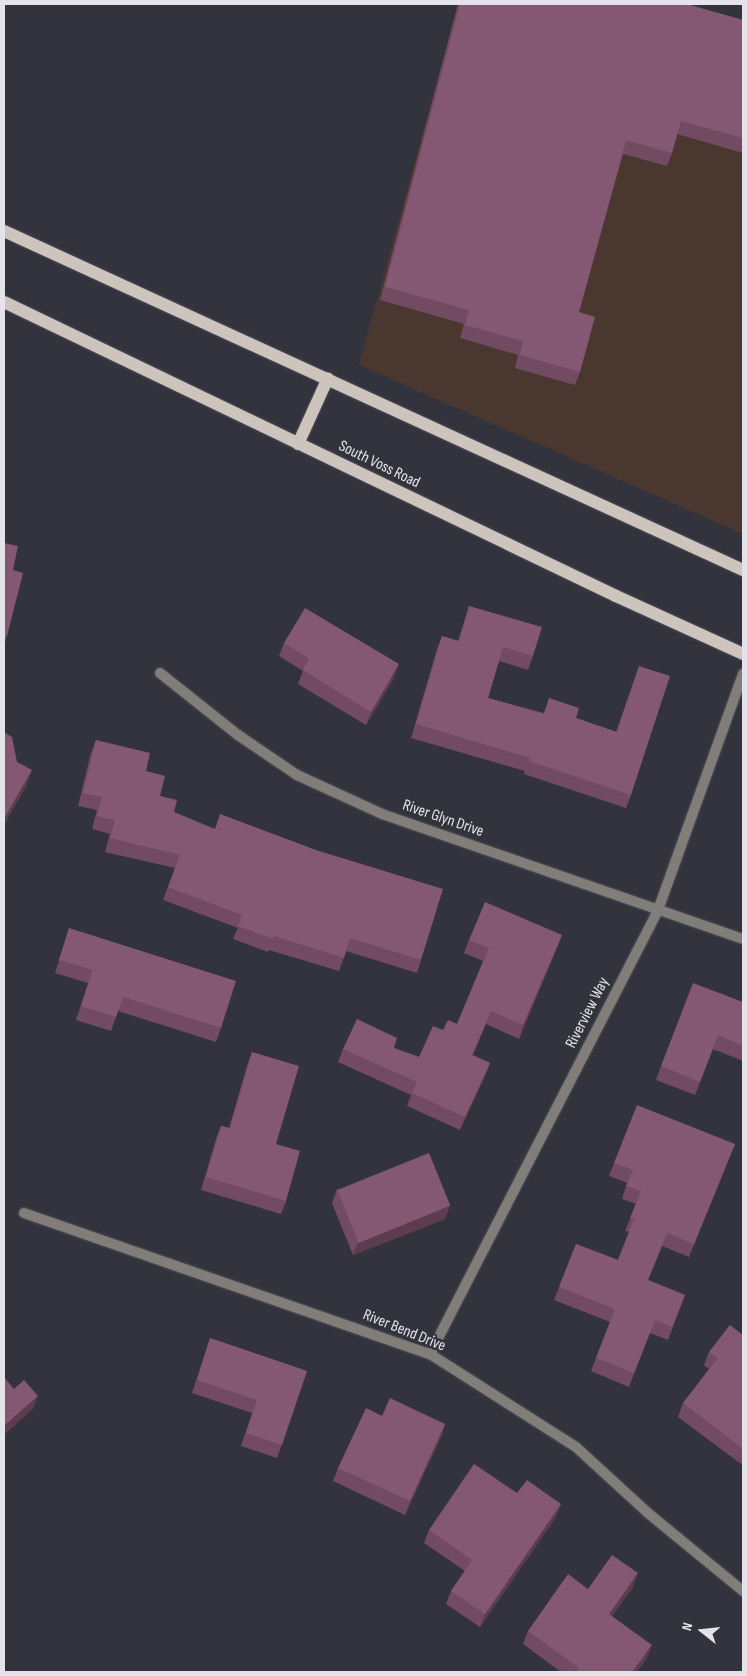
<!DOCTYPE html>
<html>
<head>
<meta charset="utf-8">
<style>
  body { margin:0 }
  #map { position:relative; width:747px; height:1676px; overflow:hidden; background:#32333c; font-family:"Sofia Sans Condensed",sans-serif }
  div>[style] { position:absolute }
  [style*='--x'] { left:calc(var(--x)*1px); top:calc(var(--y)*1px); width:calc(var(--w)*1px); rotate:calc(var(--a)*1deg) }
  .commercial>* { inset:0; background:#4a3730 }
  .roads { filter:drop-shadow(0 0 1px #4e4f58) drop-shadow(0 0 1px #4e4f58) }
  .minor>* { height:10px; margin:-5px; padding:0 5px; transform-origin:5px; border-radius:5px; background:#817d79 }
  .primary>* { height:12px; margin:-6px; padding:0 6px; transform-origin:6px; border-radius:6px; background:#cdc5bd }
  .wall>* { inset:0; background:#724b62 }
  .shaded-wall>* { inset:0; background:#5c3d50 }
  .building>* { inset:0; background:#845772; transform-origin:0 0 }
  span { translate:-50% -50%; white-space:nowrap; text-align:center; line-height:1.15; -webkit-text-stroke:5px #32333c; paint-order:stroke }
  .street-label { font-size:16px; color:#e3e3e9 }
  .frame { position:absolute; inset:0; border:5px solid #e3e3e9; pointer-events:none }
  .north { position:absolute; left:677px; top:1606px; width:50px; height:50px; -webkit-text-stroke:4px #32333c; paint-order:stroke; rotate:286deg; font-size:14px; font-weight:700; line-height:20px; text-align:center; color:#e3e3e9 }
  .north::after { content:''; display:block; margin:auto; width:18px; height:22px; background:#e3e3e9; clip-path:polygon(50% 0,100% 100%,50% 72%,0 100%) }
</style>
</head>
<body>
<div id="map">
  <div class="commercial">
    <i style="clip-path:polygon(458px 4px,638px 4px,743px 32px,743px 534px,359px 365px)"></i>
  </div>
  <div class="roads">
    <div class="minor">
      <i style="--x:160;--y:673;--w:100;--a:38.5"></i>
      <i style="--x:238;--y:735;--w:71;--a:34.1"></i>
      <i style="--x:297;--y:775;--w:94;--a:24.6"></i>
      <i style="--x:382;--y:814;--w:382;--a:19.1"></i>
      <i style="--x:24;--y:1213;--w:430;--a:19.2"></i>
      <i style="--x:430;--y:1354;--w:173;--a:32.5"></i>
      <i style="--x:576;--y:1447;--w:98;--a:42.5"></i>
      <i style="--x:648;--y:1513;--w:123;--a:39.4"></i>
      <i style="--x:430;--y:1354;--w:499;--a:-62.8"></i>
      <i style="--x:658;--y:910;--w:251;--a:-70.2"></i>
    </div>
    <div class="primary">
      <i style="--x:4;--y:231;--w:813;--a:24.64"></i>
      <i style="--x:4;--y:302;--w:679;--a:25.66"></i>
      <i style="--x:616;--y:596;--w:140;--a:24.5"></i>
      <i style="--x:298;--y:444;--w:72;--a:-65.6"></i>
    </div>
  </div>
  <div class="wall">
    <i style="clip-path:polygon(458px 4px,686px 4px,743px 20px,743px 153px,677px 134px,672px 153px,667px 166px,623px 154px,579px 312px,580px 372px,575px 385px,515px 368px,518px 355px,460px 338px,464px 324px,380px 300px)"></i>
    <i style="clip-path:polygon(4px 543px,13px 570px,7px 636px,4px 645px)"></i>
    <i style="clip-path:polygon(469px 606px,533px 656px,528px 670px,499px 661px,488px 698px,544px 713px,549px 698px,576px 718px,616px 732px,639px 666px,631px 795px,626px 808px,524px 774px,525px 771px,411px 738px,437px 649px,442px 636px,458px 641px)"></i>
    <i style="clip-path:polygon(284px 643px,394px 678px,366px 725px,298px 684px,303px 671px,279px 656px)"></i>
    <i style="clip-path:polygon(96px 740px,146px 771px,160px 796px,174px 812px,421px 960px,417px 973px,346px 951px,339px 971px,269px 950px,268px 952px,233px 939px,238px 928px,163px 900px,175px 868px,105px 852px,110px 834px,92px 829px,97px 810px,78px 806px,91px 753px)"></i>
    <i style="clip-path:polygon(69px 928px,221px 1028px,216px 1042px,118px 1011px,111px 1031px,76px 1020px,88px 983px,55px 973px)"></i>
    <i style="clip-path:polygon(562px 935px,557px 948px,519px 1039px,486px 1024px,473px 1055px,490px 1063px,485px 1076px,460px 1130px,407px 1106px,411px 1095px,338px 1062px,343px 1049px,394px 1048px,419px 1057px,443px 1030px,457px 1024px,483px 961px,464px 953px,469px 940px)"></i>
    <i style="clip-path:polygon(743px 1002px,743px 1061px,713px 1049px,695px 1095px,656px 1080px,661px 1066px)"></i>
    <i style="clip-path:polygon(252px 1052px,276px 1144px,286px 1201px,281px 1214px,201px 1190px,216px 1139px,221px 1126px,229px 1128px,247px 1066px)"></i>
    <i style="clip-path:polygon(735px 1144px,689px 1257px,662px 1246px,648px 1280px,685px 1295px,668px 1340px,650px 1333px,629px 1387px,591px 1371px,610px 1322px,554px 1300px,576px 1244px,618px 1260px,629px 1232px,625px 1231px,636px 1204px,622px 1199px,627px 1183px,609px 1176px,614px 1163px)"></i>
    <i style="clip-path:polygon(337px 1189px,445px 1219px,353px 1255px,332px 1203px)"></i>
    <i style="clip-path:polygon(743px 1335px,743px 1461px,741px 1464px,678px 1417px,683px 1403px,709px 1369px,704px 1365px,709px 1352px)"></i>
    <i style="clip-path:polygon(210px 1338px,307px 1371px,277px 1458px,241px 1446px,252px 1413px,192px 1393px)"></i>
    <i style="clip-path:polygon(382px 1416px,445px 1424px,441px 1437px,405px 1515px,333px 1481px,338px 1468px)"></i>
    <i style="clip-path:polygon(556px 1517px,480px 1627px,446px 1604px,451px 1591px,465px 1571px,424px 1543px,429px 1530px)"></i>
    <i style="clip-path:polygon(633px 1587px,612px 1616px,647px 1658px,637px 1672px,561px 1672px,523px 1644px,528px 1631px,588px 1589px)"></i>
  </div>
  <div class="shaded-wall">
    <i style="clip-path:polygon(399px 664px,394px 678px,366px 725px,371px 712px)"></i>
    <i style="clip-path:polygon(32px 770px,26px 787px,4px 825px,4px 819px)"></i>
    <i style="clip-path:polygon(562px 935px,557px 948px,519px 1039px,523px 1025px)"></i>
    <i style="clip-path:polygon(491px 1011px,486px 1024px,467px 1068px,472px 1055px)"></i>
    <i style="clip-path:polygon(490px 1063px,485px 1076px,460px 1130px,465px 1117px)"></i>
    <i style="clip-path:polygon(735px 1144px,730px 1157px,689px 1257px,694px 1244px)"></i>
    <i style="clip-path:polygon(450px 1206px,445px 1219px,353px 1255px,358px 1242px)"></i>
    <i style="clip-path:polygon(38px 1396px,33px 1409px,4px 1435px,4px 1426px)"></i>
    <i style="clip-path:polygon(445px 1424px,441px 1437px,405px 1515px,410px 1501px)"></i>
    <i style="clip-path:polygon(561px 1504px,556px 1517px,480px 1627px,485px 1614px)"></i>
    <i style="clip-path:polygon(638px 1573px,633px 1587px,604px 1627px,609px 1614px)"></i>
    <i style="clip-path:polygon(652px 1645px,647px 1658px,637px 1672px,632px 1672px)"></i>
  </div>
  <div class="building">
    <i style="clip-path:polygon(460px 4px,686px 4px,743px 20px,743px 138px,681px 121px,672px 153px,626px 140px,579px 312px,595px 317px,580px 372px,520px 355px,523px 341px,465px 325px,469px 310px,385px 287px)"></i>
    <i style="clip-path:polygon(4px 543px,18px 546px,13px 570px,23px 573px,7px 636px,4px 635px)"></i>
    <i style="clip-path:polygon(469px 606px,542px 627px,533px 656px,503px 647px,488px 698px,544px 714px,549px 698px,579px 708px,576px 718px,617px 732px,639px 666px,670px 676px,631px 795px,529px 761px,530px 758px,416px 724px,442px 636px,459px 641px)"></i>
    <i style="clip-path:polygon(305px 608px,399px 664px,371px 712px,303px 670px,309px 659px,284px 643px)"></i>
    <i style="clip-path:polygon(4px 732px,12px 737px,17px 762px,32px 770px,4px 819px)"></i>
    <i style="clip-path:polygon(96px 740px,150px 753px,146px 771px,165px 776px,160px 796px,177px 800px,174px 812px,215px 829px,220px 814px,316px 850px,443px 889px,421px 960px,350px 938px,344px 958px,274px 936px,273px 939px,238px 926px,242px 915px,168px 887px,180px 855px,110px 838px,115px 820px,97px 816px,102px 797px,83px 793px)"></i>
    <i style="clip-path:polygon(485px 902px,562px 935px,523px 1025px,491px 1011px,472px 1055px,490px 1063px,465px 1117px,412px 1093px,417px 1082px,343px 1049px,357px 1019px,397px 1038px,394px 1048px,419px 1057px,433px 1026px,443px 1030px,448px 1020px,457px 1024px,489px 948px,469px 940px)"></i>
    <i style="clip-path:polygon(69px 928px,236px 981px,221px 1028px,123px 997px,116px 1017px,81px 1006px,93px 970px,59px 960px)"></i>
    <i style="clip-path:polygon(693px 983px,743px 1002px,743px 1046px,718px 1035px,700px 1082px,661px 1066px)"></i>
    <i style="clip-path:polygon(252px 1052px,299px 1066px,276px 1144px,300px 1151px,286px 1201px,206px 1177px,221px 1126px,230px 1128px)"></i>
    <i style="clip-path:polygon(637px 1105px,735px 1144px,694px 1244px,667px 1233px,648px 1280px,685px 1295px,672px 1327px,655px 1320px,634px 1373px,596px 1358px,615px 1309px,559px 1287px,576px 1244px,618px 1260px,634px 1219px,630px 1218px,641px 1191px,626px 1186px,633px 1170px,614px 1163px)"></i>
    <i style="left:429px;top:1153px;width:57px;height:99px;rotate:68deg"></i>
    <i style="clip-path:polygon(730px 1325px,743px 1335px,743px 1449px,683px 1403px,718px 1358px,709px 1352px)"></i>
    <i style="clip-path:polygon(210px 1338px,307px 1371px,282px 1445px,246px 1433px,257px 1400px,197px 1380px)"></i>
    <i style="clip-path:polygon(4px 1377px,14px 1389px,24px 1380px,38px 1396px,4px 1426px)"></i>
    <i style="clip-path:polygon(390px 1398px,445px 1424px,410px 1501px,338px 1468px,366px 1408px,382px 1416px)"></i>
    <i style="clip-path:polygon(474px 1464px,517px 1493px,527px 1480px,561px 1504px,485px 1614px,451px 1591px,472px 1560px,429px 1530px)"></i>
    <i style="clip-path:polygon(612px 1555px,638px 1573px,609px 1614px,652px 1645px,632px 1672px,576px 1672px,579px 1668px,528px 1631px,568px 1574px,588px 1589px)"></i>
  </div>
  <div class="street-label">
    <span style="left:379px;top:465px;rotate:26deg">South Voss Road</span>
    <span style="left:443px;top:819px;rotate:19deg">River Glyn Drive</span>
    <span style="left:588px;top:1013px;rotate:-63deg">Riverview Way</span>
    <span style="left:404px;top:1331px;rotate:22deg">River Bend Drive</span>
  </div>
  <div class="frame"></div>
  <div class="north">N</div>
</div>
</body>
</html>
